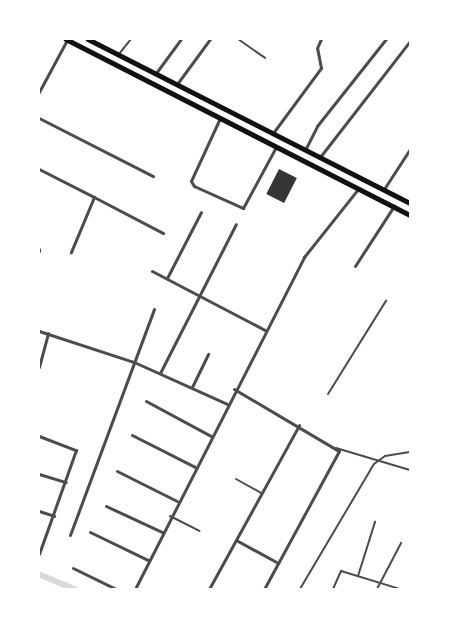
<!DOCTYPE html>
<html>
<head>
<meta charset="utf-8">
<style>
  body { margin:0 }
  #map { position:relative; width:449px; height:628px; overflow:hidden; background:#fff; font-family:"Alegreya Sans",sans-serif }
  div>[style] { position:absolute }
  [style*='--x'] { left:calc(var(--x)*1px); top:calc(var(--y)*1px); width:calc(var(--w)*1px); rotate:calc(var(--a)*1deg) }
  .canal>* { height:5.5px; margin:-2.75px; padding:0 2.75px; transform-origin:2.75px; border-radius:2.75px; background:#d9d9d9 }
  .building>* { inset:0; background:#353535; transform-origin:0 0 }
  .service>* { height:2px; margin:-1px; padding:0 1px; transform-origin:1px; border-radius:1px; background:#4c4c4c }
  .minor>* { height:3px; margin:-1.5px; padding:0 1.5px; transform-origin:1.5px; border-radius:1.5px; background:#4c4c4c }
  .secondary>* { height:4.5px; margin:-2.25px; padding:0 2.25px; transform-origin:2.25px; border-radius:2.25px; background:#111 }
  span { translate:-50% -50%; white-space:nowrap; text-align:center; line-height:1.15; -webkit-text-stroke:4px #fff; paint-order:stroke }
  .frame { position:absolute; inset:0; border:40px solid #fff; pointer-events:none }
</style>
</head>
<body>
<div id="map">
  <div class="canal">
    <i style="--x:39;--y:574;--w:38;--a:23"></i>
  </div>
  <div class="building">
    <i style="left:279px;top:169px;width:20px;height:28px;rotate:27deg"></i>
  </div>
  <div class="service">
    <i style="--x:238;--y:39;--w:33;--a:35"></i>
    <i style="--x:119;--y:54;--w:19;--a:-51"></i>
    <i style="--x:328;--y:394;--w:110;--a:-58.1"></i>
    <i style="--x:336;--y:448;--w:77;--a:16.6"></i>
    <i style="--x:236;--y:479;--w:29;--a:29"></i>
    <i style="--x:170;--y:516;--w:33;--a:27"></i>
    <i style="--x:358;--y:576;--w:57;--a:-72.5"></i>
    <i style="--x:300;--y:589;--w:145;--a:-59.4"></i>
    <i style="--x:374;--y:464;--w:14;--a:-36"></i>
    <i style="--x:385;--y:456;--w:25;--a:-9"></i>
    <i style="--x:333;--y:589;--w:20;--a:-66"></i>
    <i style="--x:341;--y:571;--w:62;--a:17"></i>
    <i style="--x:377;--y:589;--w:52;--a:-62.4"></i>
  </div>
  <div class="minor">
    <i style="--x:156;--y:73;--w:42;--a:-53.7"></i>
    <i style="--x:177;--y:84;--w:56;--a:-53.7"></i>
    <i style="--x:39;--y:92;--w:59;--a:-61.7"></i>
    <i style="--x:39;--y:118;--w:128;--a:27"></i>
    <i style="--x:220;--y:118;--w:69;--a:114.7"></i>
    <i style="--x:191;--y:181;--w:6;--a:59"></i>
    <i style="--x:194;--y:186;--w:54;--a:24.2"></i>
    <i style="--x:243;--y:208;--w:69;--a:-61.6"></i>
    <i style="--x:273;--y:133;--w:81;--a:-53.6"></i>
    <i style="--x:321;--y:68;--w:20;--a:-101"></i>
    <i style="--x:317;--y:48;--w:10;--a:-66"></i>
    <i style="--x:305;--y:150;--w:27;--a:-63"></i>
    <i style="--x:317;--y:126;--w:111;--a:-51.6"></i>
    <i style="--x:320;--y:157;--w:147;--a:-52.2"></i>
    <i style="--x:39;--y:169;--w:62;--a:27"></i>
    <i style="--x:94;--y:197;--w:60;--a:112.7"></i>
    <i style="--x:384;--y:189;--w:48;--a:-57"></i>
    <i style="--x:94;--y:197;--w:78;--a:27.6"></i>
    <i style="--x:39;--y:251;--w:2;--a:-90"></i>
    <i style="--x:355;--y:266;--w:72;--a:-57"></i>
    <i style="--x:152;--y:271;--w:127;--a:27.6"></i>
    <i style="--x:167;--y:278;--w:74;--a:-62.7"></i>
    <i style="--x:39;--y:331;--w:100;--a:18.1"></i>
    <i style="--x:134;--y:362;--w:102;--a:24.3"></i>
    <i style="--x:39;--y:367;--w:35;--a:-75"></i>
    <i style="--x:160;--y:373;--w:167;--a:-63"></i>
    <i style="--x:192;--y:387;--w:37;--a:-64"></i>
    <i style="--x:234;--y:389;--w:122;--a:30.6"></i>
    <i style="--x:339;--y:451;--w:157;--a:118.5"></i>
    <i style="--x:146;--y:401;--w:74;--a:28.3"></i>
    <i style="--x:132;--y:435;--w:71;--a:26.9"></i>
    <i style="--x:39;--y:436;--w:40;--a:21"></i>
    <i style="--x:76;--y:450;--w:110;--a:109.6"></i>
    <i style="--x:117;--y:471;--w:67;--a:26.6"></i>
    <i style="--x:39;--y:474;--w:28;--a:17"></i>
    <i style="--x:106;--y:506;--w:62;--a:24.9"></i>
    <i style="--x:39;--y:511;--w:16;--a:18"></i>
    <i style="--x:90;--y:532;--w:64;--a:25.8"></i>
    <i style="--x:70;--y:535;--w:241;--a:-69.6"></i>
    <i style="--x:236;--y:540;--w:48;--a:28.7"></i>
    <i style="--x:73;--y:568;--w:48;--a:26"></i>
    <i style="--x:135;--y:589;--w:373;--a:-63"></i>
    <i style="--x:304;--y:257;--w:87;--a:-51.5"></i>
    <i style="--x:209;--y:589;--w:187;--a:-61.2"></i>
  </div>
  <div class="secondary">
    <i style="--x:66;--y:39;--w:386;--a:27.1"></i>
    <i style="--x:88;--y:39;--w:361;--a:27"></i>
  </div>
  <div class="frame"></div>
</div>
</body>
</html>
